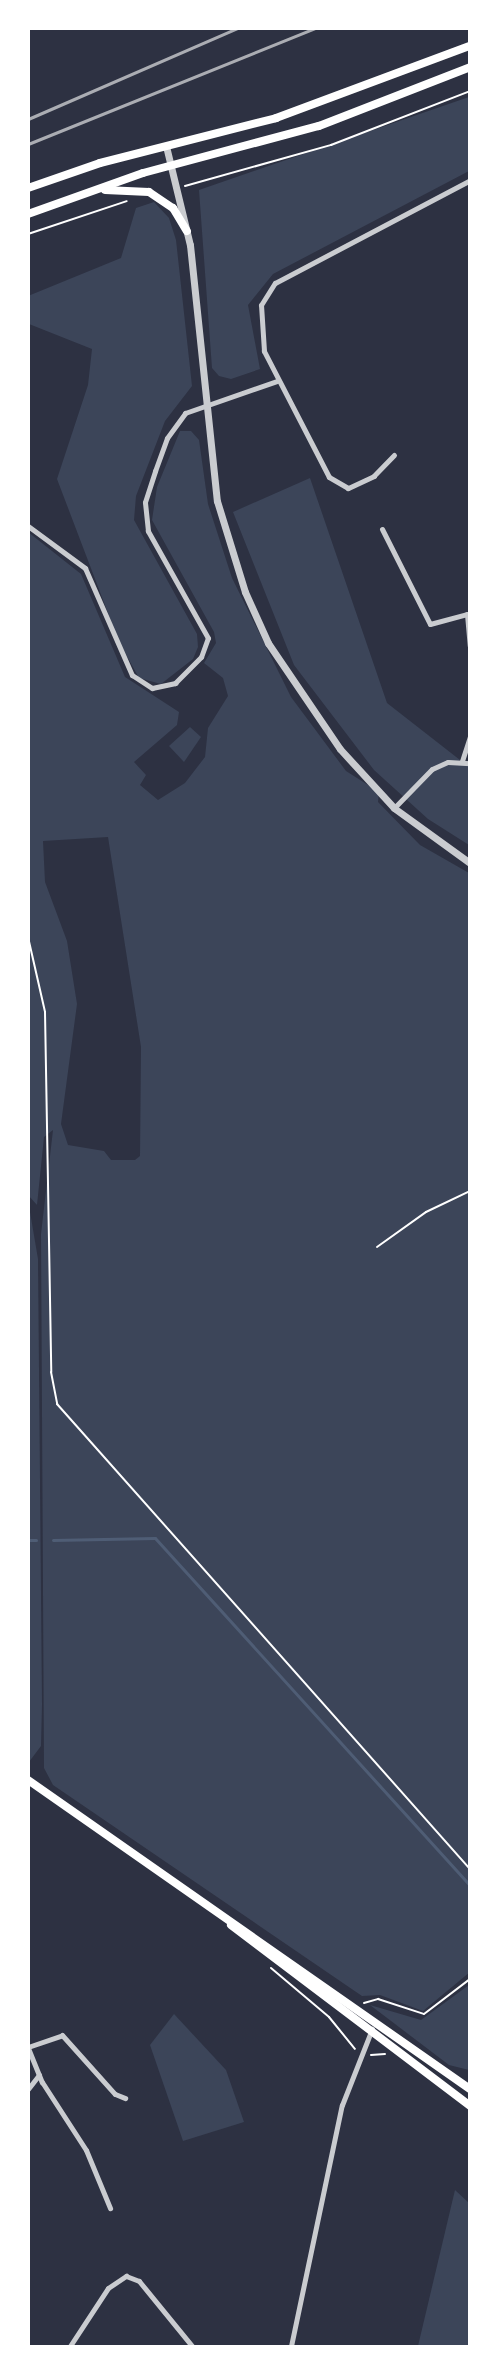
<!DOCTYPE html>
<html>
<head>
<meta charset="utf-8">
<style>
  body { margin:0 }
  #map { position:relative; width:498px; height:2375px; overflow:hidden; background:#2d3142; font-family:Inter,sans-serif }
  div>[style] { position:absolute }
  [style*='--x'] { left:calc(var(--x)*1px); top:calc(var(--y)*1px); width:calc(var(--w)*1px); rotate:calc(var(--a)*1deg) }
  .green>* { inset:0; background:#3c4559 }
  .stream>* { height:3px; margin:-1.5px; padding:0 1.5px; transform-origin:1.5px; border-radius:1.5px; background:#4f5d75 }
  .path>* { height:2px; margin:-1px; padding:0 1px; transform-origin:1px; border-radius:1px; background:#fff }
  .minor>* { height:5px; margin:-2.5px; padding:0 2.5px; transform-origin:2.5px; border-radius:2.5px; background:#caccd0 }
  .tertiary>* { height:7px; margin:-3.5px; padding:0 3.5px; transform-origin:3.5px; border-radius:3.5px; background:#caccd0 }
  .secondary>* { height:8px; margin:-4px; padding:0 4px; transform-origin:4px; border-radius:4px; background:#fff }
  .primary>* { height:8px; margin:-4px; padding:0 4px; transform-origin:4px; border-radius:4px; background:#fff }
  .rail>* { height:3px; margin:-1.5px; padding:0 1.5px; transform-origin:1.5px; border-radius:1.5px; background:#abadb3 }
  span { translate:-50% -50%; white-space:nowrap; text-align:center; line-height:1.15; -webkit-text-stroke:6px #fff; paint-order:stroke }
  .frame { position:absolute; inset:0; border:30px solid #fff; pointer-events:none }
</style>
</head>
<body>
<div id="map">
  <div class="green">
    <i style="clip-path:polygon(469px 97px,469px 171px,273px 274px,248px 305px,260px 369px,231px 379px,219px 376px,212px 368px,199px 190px)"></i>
    <i style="clip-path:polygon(154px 202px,169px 218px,176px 240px,192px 386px,165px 421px,136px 496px,134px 520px,197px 634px,198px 647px,193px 659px,161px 684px,139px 678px,119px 642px,57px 479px,88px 385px,92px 349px,29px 324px,28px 296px,121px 258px,136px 208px)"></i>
    <i style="clip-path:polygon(evenodd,180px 431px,191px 431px,199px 440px,208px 504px,232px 578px,291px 697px,346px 771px,379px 792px,378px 802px,420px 845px,469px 873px,470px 1972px,423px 2011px,380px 1995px,362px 1996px,53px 1785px,44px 1768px,41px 1234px,53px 1130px,44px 1137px,37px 1205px,28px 1195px,28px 532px,81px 574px,125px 677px,179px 712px,177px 725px,134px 762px,146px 775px,140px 785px,158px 800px,185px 783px,205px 757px,208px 728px,228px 696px,223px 678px,204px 663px,216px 643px,214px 632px,152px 520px,157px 487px,180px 431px,108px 837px,141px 1047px,140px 1156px,135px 1160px,111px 1160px,104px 1151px,68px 1145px,61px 1124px,77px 1004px,67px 941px,45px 882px,43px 841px,108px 837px)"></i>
    <i style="clip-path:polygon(310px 478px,387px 703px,469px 767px,469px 845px,428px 819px,374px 770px,294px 665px,233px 512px)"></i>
    <i style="clip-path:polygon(190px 727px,201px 737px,184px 762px,169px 746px)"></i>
    <i style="clip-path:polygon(29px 1206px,38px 1259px,42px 1704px,41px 1746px,29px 1762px)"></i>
    <i style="clip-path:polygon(469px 1985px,469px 2070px,449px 2065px,370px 2005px,421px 2020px)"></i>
    <i style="clip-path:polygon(174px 2014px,226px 2070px,244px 2122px,183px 2141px,150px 2045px)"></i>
    <i style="clip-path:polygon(455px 2190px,469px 2203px,469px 2346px,418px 2346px)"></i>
  </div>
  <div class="stream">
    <i style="--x:28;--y:1540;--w:8;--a:0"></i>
    <i style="--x:53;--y:1540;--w:102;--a:-1.1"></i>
    <i style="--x:155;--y:1538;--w:469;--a:47.8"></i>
  </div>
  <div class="path">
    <i style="--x:185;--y:186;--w:152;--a:-15.7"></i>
    <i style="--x:331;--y:145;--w:149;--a:-21.2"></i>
    <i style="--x:28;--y:234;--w:104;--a:-18.4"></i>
    <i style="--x:28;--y:937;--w:77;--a:77.2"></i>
    <i style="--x:45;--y:1012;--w:360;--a:89"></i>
    <i style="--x:51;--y:1372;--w:33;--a:79"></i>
    <i style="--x:57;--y:1404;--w:622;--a:48.39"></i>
    <i style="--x:377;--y:1247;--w:60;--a:-35.5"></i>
    <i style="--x:426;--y:1212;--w:49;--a:-25.5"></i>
    <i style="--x:271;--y:1968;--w:76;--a:40.2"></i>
    <i style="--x:329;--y:2017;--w:41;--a:50.9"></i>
    <i style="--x:364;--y:2003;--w:15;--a:-16"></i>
    <i style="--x:378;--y:1999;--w:48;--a:18.1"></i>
    <i style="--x:424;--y:2014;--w:58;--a:-37.3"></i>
    <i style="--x:371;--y:2055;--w:14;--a:-4"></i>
  </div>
  <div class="minor">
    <i style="--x:394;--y:455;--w:29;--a:134"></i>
    <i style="--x:374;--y:476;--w:29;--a:155"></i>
    <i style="--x:348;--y:488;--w:22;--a:-150"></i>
    <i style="--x:329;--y:477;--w:142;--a:-117.3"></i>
    <i style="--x:264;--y:351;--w:46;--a:-93.7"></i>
    <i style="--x:261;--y:305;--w:26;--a:-58"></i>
    <i style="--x:275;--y:283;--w:221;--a:-27.8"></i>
    <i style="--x:28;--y:526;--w:71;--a:36.4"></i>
    <i style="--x:85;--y:568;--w:117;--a:66.3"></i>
    <i style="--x:132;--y:675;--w:24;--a:33"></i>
    <i style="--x:152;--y:688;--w:24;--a:-12"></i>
    <i style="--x:175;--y:683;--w:37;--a:-45"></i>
    <i style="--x:201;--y:657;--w:20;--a:-70"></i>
    <i style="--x:208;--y:638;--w:123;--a:-119.3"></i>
    <i style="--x:148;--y:531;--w:29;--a:-96"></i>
    <i style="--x:145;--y:502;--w:33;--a:-72"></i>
    <i style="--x:155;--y:471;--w:35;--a:-70"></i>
    <i style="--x:167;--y:438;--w:31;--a:-54"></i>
    <i style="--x:185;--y:413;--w:97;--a:-19.2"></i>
    <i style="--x:382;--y:529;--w:106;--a:63.2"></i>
    <i style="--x:430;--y:624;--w:38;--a:-15"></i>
    <i style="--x:467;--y:614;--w:32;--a:85"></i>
    <i style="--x:462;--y:761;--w:26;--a:-72"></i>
    <i style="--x:394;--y:808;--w:54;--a:-45.7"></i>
    <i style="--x:432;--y:769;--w:17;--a:-24"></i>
    <i style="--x:448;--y:762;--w:22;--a:3"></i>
    <i style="--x:28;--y:2047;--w:36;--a:-19"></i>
    <i style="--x:62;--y:2035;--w:79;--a:48.1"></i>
    <i style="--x:115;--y:2094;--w:11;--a:22"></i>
    <i style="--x:28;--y:2048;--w:37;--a:68"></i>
    <i style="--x:42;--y:2082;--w:81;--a:57.1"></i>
    <i style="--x:86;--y:2150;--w:63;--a:67.5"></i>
    <i style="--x:28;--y:2089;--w:18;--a:-52"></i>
    <i style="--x:70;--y:2346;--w:69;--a:-56.8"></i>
    <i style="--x:108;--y:2288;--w:22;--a:-34"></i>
    <i style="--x:126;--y:2276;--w:14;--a:21"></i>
    <i style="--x:139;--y:2281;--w:84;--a:50.8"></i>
    <i style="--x:291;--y:2346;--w:246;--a:-78.1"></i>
    <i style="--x:342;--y:2105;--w:82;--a:-68.5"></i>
  </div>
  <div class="tertiary">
    <i style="--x:166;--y:146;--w:102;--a:76.4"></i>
    <i style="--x:190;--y:245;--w:257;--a:84"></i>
    <i style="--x:217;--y:501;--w:95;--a:72.9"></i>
    <i style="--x:245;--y:592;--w:56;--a:65.7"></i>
    <i style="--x:268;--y:643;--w:128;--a:55.8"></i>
    <i style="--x:340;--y:749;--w:80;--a:47.5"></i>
    <i style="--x:394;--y:808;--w:94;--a:35.9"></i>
  </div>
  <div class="secondary">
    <i style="--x:28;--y:1780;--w:539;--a:34.96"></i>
    <i style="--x:231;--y:1925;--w:300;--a:37.1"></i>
  </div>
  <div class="primary">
    <i style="--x:28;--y:188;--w:76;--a:-19.1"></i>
    <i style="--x:100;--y:163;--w:182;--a:-14.3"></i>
    <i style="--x:276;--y:118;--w:207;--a:-20.4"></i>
    <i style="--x:105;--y:190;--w:44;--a:2.6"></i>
    <i style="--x:149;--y:192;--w:29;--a:34"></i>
    <i style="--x:173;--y:208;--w:27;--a:59"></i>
    <i style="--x:28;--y:214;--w:122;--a:-19.6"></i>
    <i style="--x:143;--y:173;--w:182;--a:-15"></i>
    <i style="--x:319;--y:126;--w:162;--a:-21.3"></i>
  </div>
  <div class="rail">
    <i style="--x:28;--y:119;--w:228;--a:-23.5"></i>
    <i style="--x:28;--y:144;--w:310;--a:-22"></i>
  </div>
  <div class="frame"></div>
</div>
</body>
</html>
